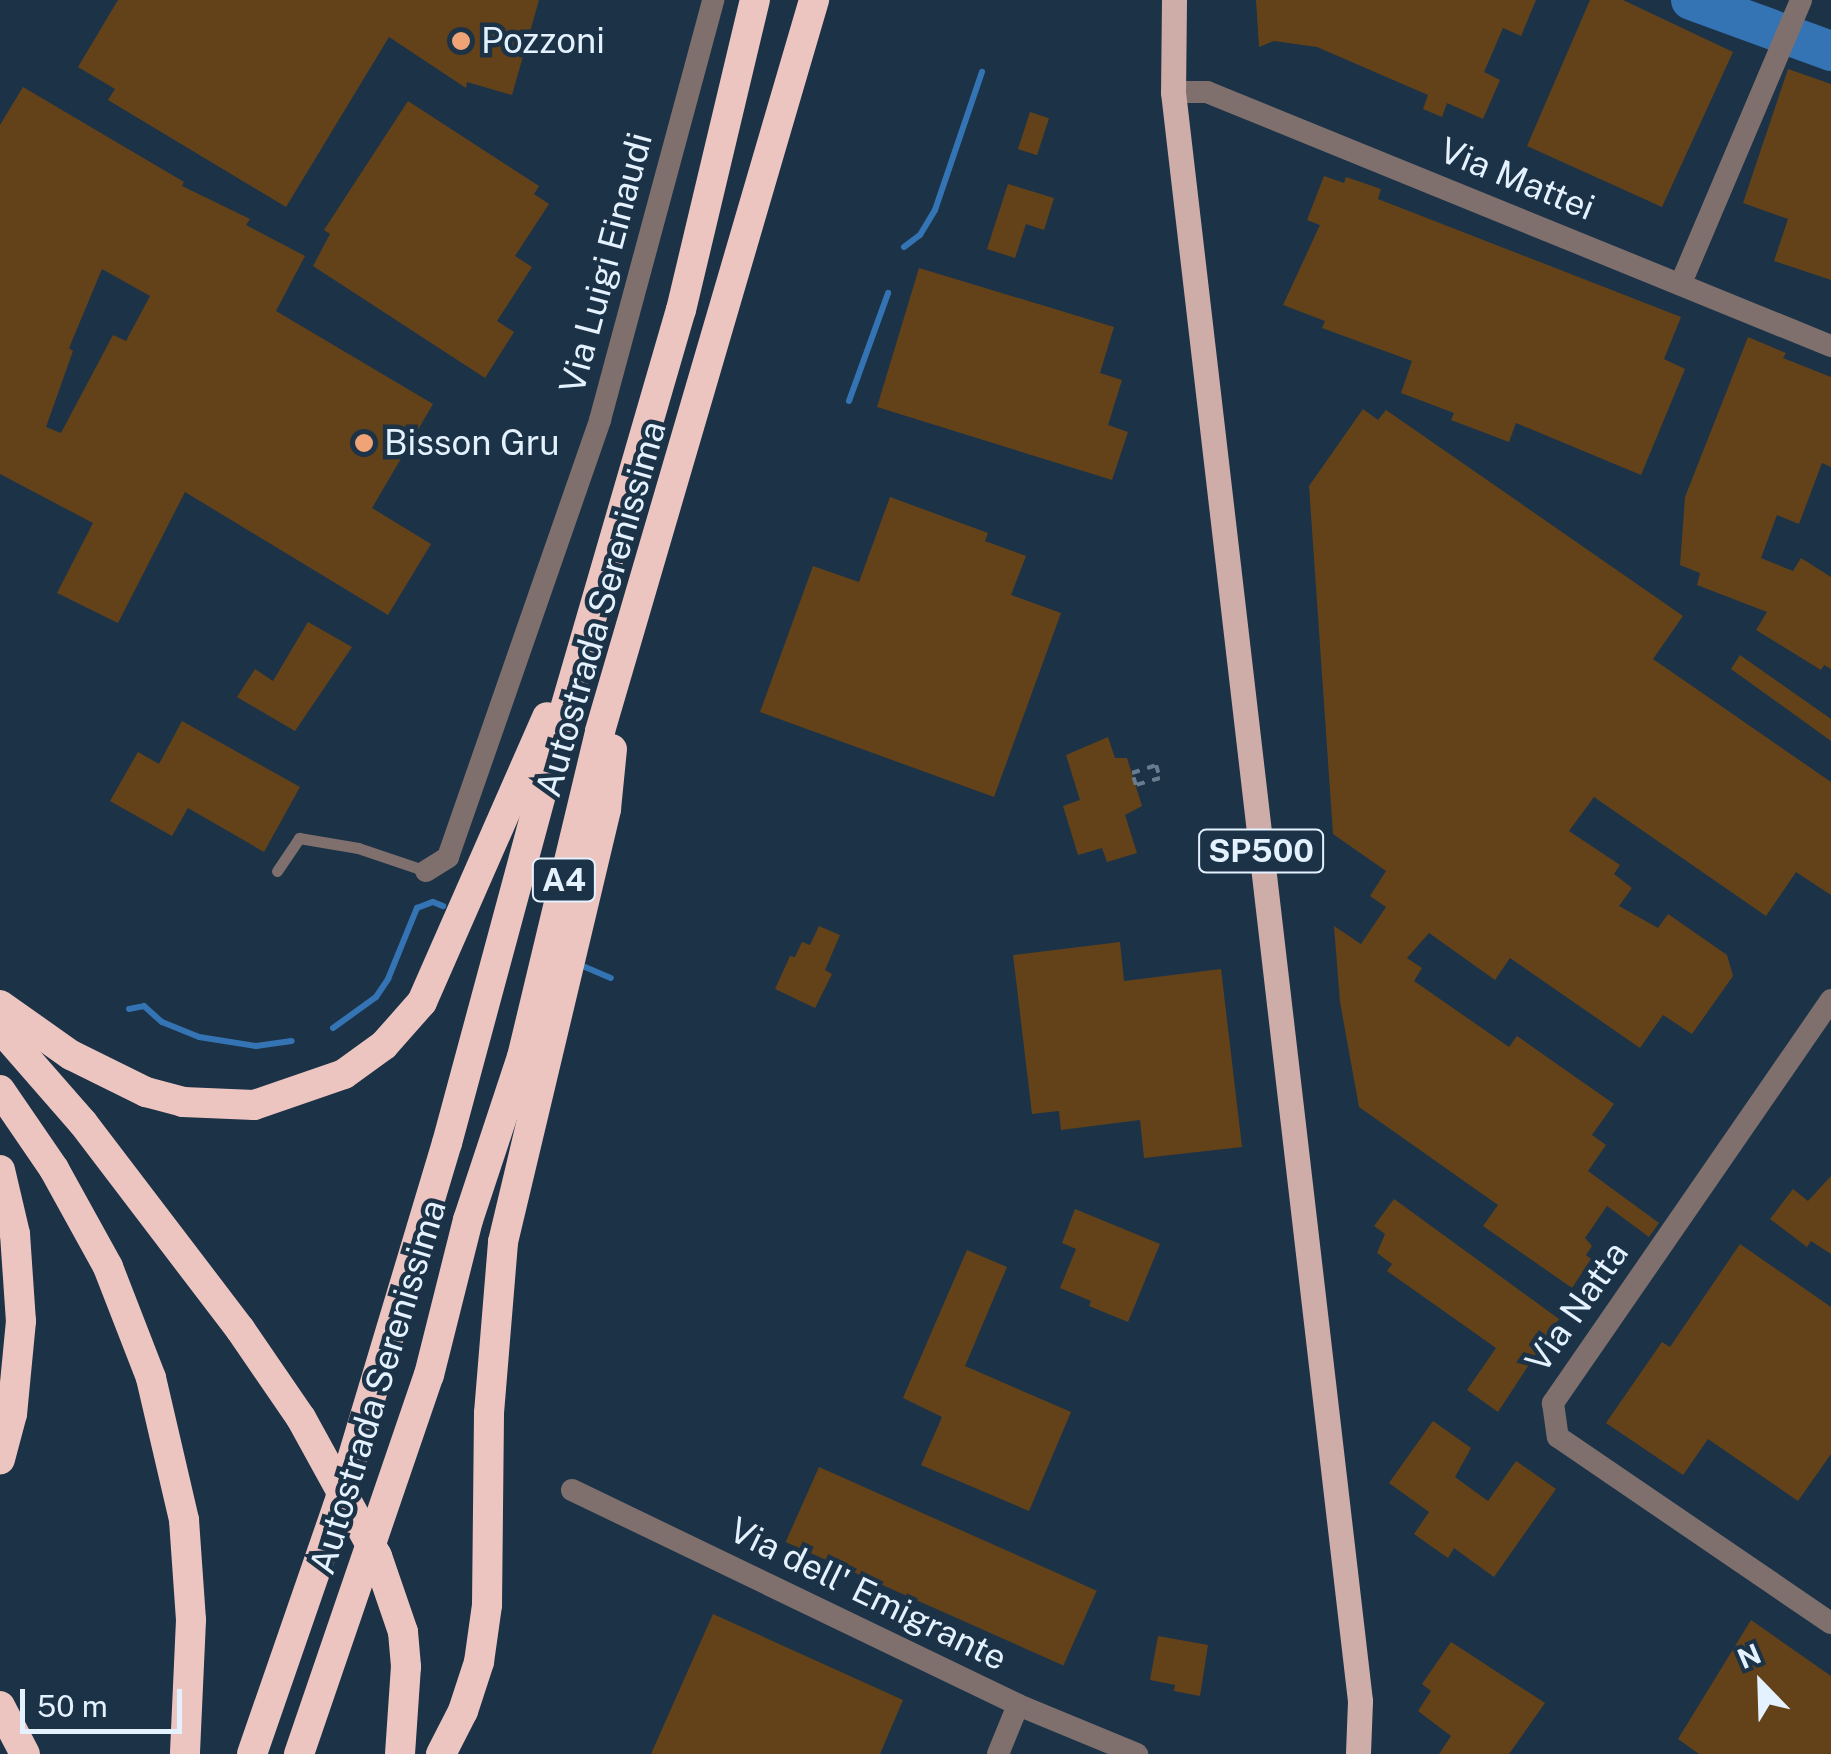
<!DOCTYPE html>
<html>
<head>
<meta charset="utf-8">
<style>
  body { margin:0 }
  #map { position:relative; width:1831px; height:1754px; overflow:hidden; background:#1c3247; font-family:"Public Sans",sans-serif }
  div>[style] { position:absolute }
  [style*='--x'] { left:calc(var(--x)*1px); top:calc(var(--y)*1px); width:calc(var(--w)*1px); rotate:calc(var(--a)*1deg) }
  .stream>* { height:6px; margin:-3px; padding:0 3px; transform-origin:3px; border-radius:3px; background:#3474b4 }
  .river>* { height:40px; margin:-20px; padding:0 20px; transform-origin:20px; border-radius:20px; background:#3474b4 }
  .building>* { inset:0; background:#634219; transform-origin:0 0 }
  .path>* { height:4px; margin-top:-2px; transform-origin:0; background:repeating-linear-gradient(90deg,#697c8e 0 8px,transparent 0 16px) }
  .lane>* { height:11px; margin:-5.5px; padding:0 5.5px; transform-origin:5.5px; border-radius:5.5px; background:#7f6f6d }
  .street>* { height:22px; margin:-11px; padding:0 11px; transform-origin:11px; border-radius:11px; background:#7f6f6d }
  .primary>* { height:25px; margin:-12.5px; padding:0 12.5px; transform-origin:12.5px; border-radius:12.5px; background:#ceaca8 }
  .highway>* { height:30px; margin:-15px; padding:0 15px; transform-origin:15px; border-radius:15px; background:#edc5c0 }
  .highway-bridge>* { height:30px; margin:-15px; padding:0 15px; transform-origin:15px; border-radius:15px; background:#edc5c0 }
  .dots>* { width:28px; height:28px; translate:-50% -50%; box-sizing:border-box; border:5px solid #1c3247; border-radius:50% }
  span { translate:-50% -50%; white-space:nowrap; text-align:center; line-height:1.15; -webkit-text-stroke:9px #1c3247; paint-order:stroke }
  .shield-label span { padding:2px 8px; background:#1c3247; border:2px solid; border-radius:8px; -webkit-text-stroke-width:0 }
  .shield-label { font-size:32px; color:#e4f2ff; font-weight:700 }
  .poi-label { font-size:35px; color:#e4f2ff }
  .left { translate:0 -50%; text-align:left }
  .street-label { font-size:35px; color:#e4f2ff }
  .north { position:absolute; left:1711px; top:1634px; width:100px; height:100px; -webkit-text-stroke:8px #1c3247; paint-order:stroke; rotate:337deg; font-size:28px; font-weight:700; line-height:40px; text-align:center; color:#e4f2ff }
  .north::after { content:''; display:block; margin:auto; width:35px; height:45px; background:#e4f2ff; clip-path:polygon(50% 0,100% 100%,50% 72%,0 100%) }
  .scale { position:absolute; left:20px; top:1689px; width:162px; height:45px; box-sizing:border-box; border:5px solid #e4f2ff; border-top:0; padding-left:12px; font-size:30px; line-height:35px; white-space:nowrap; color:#e4f2ff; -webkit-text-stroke:8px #1c3247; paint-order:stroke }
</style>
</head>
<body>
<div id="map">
  <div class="stream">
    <i style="--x:904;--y:247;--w:20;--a:-37"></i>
    <i style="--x:920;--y:235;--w:29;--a:-59"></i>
    <i style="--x:935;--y:210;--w:146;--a:-71.2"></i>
    <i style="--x:849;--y:401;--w:115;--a:-70.1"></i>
    <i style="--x:585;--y:967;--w:28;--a:23"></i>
    <i style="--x:129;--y:1009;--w:15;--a:-11"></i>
    <i style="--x:144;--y:1006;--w:24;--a:42"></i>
    <i style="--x:162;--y:1022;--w:40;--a:22"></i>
    <i style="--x:199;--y:1037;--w:58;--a:9"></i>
    <i style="--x:256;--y:1046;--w:36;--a:-8"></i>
    <i style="--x:333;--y:1028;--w:53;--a:-35.8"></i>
    <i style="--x:376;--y:997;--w:22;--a:-56"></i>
    <i style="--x:388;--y:979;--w:77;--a:-67.8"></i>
    <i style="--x:417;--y:908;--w:17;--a:-21"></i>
    <i style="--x:433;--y:902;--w:11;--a:22"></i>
  </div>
  <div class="river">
    <i style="--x:1691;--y:0;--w:149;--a:20"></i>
  </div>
  <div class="building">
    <i style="clip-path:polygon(118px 0,539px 0,512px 95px,467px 82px,466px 88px,389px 37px,286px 207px,108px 100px,115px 89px,78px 67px)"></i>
    <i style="clip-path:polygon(1256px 0,1536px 0,1521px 36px,1503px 28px,1484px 72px,1500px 80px,1483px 119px,1447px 103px,1442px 117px,1423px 109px,1428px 95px,1317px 47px,1274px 41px,1259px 47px)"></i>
    <i style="clip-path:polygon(1590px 0,1623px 0,1733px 52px,1662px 207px,1527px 146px)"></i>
    <i style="clip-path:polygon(1788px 69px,1831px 84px,1831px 280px,1774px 261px,1788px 219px,1743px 203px)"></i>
    <i style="clip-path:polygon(evenodd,23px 87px,184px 182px,182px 186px,250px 219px,246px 225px,305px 256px,276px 311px,433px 404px,372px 508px,431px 544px,388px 615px,185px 492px,118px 623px,57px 593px,93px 523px,0 474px,0 125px,23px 87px,102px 269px,150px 296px,126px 341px,113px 335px,61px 433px,46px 427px,73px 351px,69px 348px,102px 269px)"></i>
    <i style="clip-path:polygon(408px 101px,539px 186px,534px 194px,549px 204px,515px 256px,532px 267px,497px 321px,514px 332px,485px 378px,313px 266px,330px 234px,324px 230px)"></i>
    <i style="left:1030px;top:112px;width:20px;height:39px;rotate:18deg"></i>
    <i style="clip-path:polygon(1324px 176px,1344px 183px,1346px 177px,1381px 189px,1378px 199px,1681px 317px,1664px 359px,1685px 369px,1641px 475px,1516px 423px,1509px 442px,1451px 420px,1454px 413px,1401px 393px,1412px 361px,1322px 328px,1325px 321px,1283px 305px,1320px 225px,1307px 220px)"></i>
    <i style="clip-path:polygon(1008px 184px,1054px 198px,1044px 230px,1026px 224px,1015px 258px,987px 249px)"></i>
    <i style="clip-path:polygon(919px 268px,1114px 327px,1100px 373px,1122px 380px,1108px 425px,1128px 432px,1112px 480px,877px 407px)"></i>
    <i style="clip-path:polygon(1748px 337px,1786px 353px,1783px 358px,1831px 377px,1831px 467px,1822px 463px,1799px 524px,1777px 515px,1761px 558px,1793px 571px,1801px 558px,1831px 577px,1831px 669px,1824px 665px,1821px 670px,1756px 630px,1767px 612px,1697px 585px,1700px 573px,1680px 565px,1685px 497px)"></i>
    <i style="clip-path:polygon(1363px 409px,1378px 420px,1386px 410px,1683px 616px,1653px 659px,1831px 782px,1831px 895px,1796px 872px,1766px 916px,1594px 797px,1569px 831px,1620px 865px,1614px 874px,1632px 888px,1619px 906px,1658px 928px,1668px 914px,1727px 955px,1733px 976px,1692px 1034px,1663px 1015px,1640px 1048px,1510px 958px,1495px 980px,1429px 933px,1407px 958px,1422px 968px,1414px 981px,1509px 1047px,1517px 1036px,1614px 1104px,1592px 1135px,1606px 1145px,1588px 1171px,1659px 1223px,1649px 1237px,1607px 1206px,1585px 1238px,1592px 1246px,1586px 1255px,1591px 1259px,1572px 1288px,1483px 1226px,1498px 1205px,1359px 1107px,1340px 1002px,1334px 926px,1361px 944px,1386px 907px,1370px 896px,1386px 871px,1333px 834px,1309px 486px)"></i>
    <i style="clip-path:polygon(890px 497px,988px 533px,985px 541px,1026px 556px,1011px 595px,1061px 613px,994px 797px,760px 712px,813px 566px,859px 582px)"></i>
    <i style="clip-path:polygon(308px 622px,352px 647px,295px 731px,237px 697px,255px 669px,273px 681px)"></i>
    <i style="clip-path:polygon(1740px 655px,1831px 719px,1831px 741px,1731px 669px)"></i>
    <i style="clip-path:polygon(182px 721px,300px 787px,264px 852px,188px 808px,172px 836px,110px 801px,138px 752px,159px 764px)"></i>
    <i style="clip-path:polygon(1108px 737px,1115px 758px,1127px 758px,1142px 806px,1125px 815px,1137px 853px,1107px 862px,1102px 848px,1078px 855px,1063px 806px,1080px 800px,1066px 755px)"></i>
    <i style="clip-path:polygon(819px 926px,840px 935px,825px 970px,832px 974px,815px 1008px,775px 989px,790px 956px,795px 957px,802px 942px,810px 945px)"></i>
    <i style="clip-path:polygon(1120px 942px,1124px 981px,1221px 969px,1242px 1147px,1144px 1158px,1140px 1120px,1061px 1130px,1059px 1111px,1032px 1114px,1013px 955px)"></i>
    <i style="clip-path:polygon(1831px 1176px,1831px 1254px,1811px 1241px,1807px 1247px,1770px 1219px,1793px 1189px,1808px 1201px)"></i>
    <i style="clip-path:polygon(1394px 1199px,1559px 1319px,1498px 1412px,1467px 1390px,1496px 1348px,1387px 1271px,1392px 1264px,1377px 1253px,1385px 1234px,1374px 1226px)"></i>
    <i style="clip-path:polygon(1075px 1209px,1160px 1244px,1128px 1322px,1089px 1306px,1091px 1301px,1060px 1288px,1076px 1249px,1062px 1243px)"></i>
    <i style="clip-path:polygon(1740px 1244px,1831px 1307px,1831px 1454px,1798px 1501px,1708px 1439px,1683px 1475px,1606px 1423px,1662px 1342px,1670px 1347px)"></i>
    <i style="clip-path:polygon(967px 1250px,1007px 1267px,965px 1366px,1071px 1412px,1029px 1511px,921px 1465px,942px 1417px,903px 1398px)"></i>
    <i style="clip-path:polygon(1433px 1421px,1471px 1448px,1455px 1477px,1488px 1501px,1516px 1461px,1556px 1489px,1494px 1577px,1454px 1548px,1448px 1558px,1414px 1534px,1429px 1512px,1389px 1483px)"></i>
    <i style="left:819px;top:1467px;width:304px;height:82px;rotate:24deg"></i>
    <i style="clip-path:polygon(713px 1614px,903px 1700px,880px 1754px,651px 1754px)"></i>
    <i style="clip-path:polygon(1751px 1620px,1831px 1676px,1831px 1754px,1699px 1754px,1678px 1739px)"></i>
    <i style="clip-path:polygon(1158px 1636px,1208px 1645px,1200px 1696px,1174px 1691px,1175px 1685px,1150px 1680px)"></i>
    <i style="clip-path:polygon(1451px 1642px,1545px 1703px,1509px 1754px,1439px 1754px,1451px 1736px,1418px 1711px,1431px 1691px,1422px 1684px)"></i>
  </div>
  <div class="path">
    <i style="--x:1156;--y:765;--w:14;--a:73"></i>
    <i style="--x:1160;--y:778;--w:25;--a:164"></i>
    <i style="--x:1136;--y:785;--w:13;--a:-108"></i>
    <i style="--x:1132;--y:773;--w:25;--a:-18"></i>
  </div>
  <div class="lane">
    <i style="--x:277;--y:871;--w:40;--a:-56"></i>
    <i style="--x:299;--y:838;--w:60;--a:9.6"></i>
    <i style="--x:358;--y:848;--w:72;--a:18.7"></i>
  </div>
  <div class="street">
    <i style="--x:1173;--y:92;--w:34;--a:0"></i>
    <i style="--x:1207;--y:92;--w:674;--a:22.15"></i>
    <i style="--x:1681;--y:283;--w:307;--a:-67"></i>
    <i style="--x:426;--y:871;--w:26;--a:-32"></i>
    <i style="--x:448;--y:857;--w:463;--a:-70.8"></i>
    <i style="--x:600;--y:420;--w:435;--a:-74.9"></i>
    <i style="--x:1831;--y:1000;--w:490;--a:124.6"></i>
    <i style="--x:1553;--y:1403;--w:34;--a:82"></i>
    <i style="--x:1558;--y:1437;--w:330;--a:34.3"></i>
    <i style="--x:572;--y:1490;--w:495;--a:25.7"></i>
    <i style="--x:1018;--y:1705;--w:129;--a:22.4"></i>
    <i style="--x:998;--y:1754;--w:53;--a:-67.8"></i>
  </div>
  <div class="primary">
    <i style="--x:1174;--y:0;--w:92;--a:90.6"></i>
    <i style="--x:1173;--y:92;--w:1620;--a:83.37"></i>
    <i style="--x:1360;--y:1701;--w:53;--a:92.2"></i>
  </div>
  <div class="highway">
    <i style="--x:0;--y:1005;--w:87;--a:35.2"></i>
    <i style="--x:71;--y:1055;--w:84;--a:26.3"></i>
    <i style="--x:146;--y:1092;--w:38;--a:15"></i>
    <i style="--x:183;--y:1102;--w:71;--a:2.4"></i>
    <i style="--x:254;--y:1105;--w:95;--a:-19"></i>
    <i style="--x:344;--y:1074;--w:49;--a:-35.9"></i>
    <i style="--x:384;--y:1045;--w:57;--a:-48.5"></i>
    <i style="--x:422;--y:1002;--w:311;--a:-66.3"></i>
    <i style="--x:0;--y:1028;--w:126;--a:48.9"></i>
    <i style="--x:83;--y:1123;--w:259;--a:52.7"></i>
    <i style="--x:0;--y:1090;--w:96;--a:55.6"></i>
    <i style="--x:54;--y:1169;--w:112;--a:61.1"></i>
    <i style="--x:108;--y:1267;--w:119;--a:68.8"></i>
    <i style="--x:151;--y:1378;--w:146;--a:76.9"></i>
    <i style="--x:184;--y:1520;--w:100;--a:86"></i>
    <i style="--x:191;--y:1620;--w:134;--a:92.6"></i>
    <i style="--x:0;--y:1170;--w:66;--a:76.8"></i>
    <i style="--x:15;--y:1234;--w:87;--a:86.1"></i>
    <i style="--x:21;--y:1321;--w:93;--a:95.5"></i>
    <i style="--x:12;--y:1414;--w:47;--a:104.9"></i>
    <i style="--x:0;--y:1706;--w:54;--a:62.5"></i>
    <i style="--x:252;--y:1754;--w:262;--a:-70.9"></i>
    <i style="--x:338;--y:1506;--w:379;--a:-73.3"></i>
    <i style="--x:447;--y:1143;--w:407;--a:-74.9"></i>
    <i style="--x:553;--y:750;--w:458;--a:-73.8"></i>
    <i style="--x:681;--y:310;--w:319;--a:-76.6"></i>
    <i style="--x:299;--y:1754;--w:401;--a:-71.1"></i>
    <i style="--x:429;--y:1375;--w:160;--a:-75.9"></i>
    <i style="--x:468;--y:1220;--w:172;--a:-71.7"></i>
    <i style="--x:522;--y:1057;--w:335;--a:-76.5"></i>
    <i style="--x:600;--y:731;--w:762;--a:-73.68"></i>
    <i style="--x:400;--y:1754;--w:87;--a:-86.1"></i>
    <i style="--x:441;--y:1754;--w:48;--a:-62.9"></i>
    <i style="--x:463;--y:1711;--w:52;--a:-71.9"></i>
    <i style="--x:479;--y:1662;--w:58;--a:-82"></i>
    <i style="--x:487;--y:1605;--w:192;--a:-89.4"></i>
    <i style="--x:489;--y:1413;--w:172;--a:-85.3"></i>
    <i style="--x:503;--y:1242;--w:445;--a:-76.6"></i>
    <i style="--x:606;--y:809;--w:60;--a:-84.3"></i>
  </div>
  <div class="highway-bridge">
    <i style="--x:240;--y:1329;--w:108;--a:55.6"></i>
    <i style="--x:301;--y:1418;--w:158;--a:61.2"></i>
    <i style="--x:377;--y:1556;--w:80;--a:71.1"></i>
    <i style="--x:403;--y:1632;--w:35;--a:85"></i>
  </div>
  <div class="dots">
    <i style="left:461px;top:41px;background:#efa377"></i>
    <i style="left:364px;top:443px;background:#efa377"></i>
  </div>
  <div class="shield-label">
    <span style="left:1261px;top:851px">SP500</span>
    <span style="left:564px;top:880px">A4</span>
  </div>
  <div class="poi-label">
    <span class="left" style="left:481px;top:41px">Pozzoni</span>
    <span class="left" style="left:384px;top:443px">Bisson Gru</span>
  </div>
  <div class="street-label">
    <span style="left:1517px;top:179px;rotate:22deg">Via Mattei</span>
    <span style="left:606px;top:263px;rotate:-75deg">Via Luigi Einaudi</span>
    <span style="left:601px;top:609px;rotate:-74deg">Autostrada Serenissima</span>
    <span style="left:1577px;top:1307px;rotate:-55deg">Via Natta</span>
    <span style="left:378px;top:1387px;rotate:-73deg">Autostrada Serenissima</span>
    <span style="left:868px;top:1594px;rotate:26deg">Via dell' Emigrante</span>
  </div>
  <div class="north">N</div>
  <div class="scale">50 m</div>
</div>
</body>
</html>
